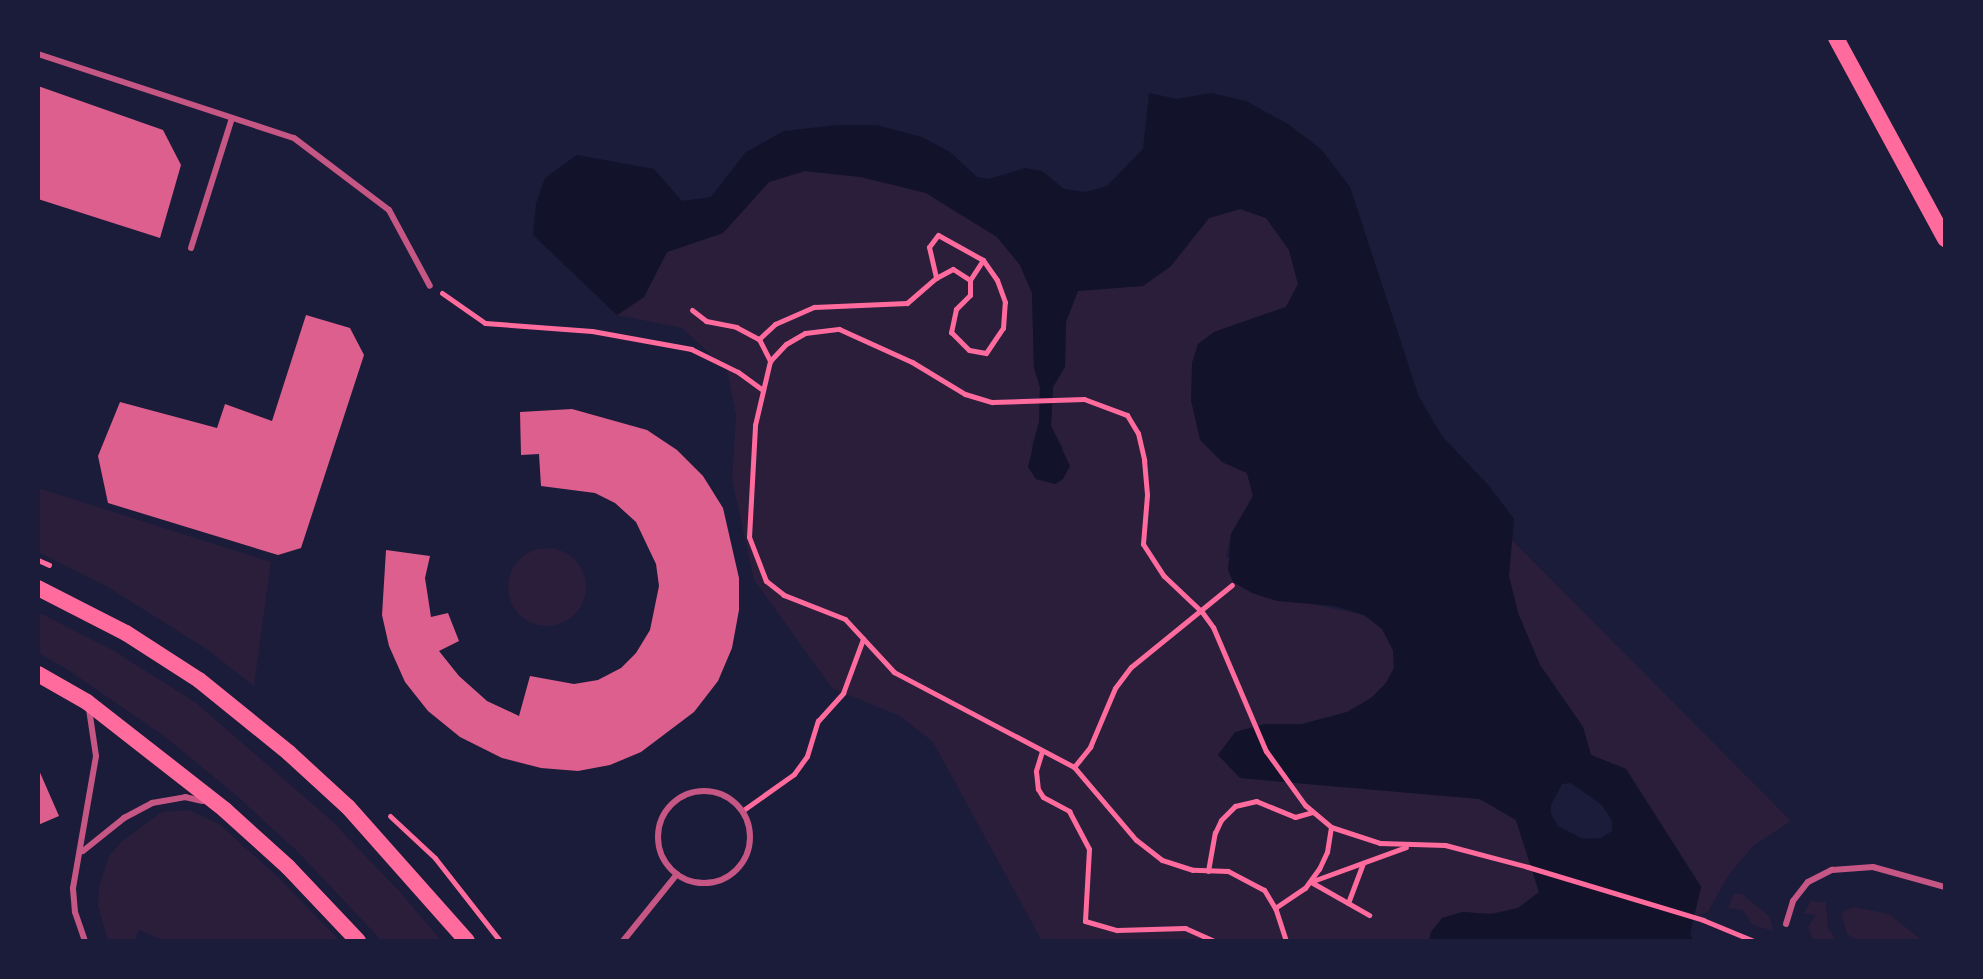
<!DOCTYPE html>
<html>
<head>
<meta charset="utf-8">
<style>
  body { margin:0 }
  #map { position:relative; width:1983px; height:979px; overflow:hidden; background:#1b1b3a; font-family:Inter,sans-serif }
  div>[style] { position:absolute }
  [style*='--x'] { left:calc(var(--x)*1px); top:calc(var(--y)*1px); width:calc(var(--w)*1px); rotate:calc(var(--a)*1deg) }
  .green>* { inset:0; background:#2a1e3b }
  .round { border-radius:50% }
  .water>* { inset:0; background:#12122b }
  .building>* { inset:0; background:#dd5f8e }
  .path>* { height:5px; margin:-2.5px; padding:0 2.5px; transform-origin:2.5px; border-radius:2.5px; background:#ff6b9d }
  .service>* { height:6px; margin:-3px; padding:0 3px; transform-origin:3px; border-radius:3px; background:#c65784 }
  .service>.ring { margin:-3px; padding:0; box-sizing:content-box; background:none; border:6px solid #c65784; border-radius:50% }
  .secondary>* { height:16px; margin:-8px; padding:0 8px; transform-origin:8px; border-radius:8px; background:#ff6b9d }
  span { translate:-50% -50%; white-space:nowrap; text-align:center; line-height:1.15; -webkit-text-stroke:6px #1b1b3a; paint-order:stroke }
  .frame { position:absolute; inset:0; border:40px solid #1b1b3a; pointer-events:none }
</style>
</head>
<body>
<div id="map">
  <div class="green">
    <i style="clip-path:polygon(805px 171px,861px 177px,926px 193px,997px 237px,1020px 265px,1032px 293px,1034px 368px,1040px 387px,1039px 422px,1031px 447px,1064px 449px,1051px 426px,1053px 387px,1065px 367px,1066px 322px,1078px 290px,1143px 286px,1171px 266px,1209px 218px,1240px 209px,1266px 218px,1289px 250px,1298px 284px,1286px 307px,1214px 332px,1222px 462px,1247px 473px,1253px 496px,1231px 534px,1226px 557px,1308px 603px,1364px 615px,1382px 628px,1393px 650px,1394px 668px,1386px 683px,1371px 698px,1347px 712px,1302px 724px,1265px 724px,1240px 778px,1480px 799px,1516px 820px,1539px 892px,1518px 908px,1491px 914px,1462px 912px,1431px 932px,1429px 941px,1042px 941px,933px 742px,900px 716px,832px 688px,754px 580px,732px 479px,736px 415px,727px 370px,682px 328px,617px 315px,644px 297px,667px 252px,723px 233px,769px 182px)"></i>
    <i style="clip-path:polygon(38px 488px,271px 562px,254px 686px,208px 650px,108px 587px,38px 552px)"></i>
    <i style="clip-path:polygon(1511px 539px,1791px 821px,1753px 846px,1728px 876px,1708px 912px,1694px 916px,1701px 886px,1626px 769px,1591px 755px,1583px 727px,1540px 665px,1518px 613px,1509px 576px)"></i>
    <i class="round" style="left:508px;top:548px;width:78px;height:78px"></i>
    <i style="clip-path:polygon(38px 612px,114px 651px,195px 702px,332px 821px,400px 892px,442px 941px,382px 941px,300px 854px,237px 796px,164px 736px,68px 670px,38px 653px)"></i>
    <i style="clip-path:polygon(189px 810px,219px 824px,278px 877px,340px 941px,165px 941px,139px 930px,134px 941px,108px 941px,98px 905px,99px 887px,109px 856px,121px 842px,162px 812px)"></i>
    <i style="clip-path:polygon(1734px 894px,1742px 894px,1770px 917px,1773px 931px,1753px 925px,1743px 910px,1728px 908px)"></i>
    <i style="clip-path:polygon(1811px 901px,1826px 902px,1828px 928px,1837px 941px,1813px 941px,1808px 927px,1815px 915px,1804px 913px)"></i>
    <i style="clip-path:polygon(1854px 907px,1889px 914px,1923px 941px,1857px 940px,1847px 934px,1841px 913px)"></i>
  </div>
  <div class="water">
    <i style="clip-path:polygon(evenodd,1149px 93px,1177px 99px,1211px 93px,1246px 101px,1288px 124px,1321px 149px,1350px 187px,1419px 397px,1442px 436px,1489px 486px,1514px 519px,1509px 576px,1518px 613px,1540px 665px,1583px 727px,1591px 755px,1626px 769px,1701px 887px,1690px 934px,1693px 941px,1429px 941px,1431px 932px,1442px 918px,1462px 912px,1491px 914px,1518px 908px,1539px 892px,1516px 820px,1480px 799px,1240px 778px,1218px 755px,1235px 732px,1265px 724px,1302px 724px,1347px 712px,1371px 698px,1386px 683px,1394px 668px,1393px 650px,1382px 629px,1364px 615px,1335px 606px,1277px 601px,1252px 593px,1233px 582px,1228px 570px,1231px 534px,1253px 496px,1247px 473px,1222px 462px,1200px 440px,1191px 400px,1192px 363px,1198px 344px,1214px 332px,1286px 307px,1298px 284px,1289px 250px,1266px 218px,1240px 209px,1209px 218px,1171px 266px,1143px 286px,1078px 291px,1066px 322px,1065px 367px,1053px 387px,1051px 426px,1070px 466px,1063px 479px,1055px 484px,1036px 479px,1028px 467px,1039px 422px,1040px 387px,1034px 368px,1032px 293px,1020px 265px,997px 237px,926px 193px,861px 177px,805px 171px,769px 182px,723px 233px,667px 252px,644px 297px,617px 315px,533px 235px,536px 204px,545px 178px,577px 155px,654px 169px,682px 201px,711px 197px,746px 152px,784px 131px,838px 125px,876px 125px,922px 137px,950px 152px,977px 177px,989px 179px,1025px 168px,1042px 171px,1064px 189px,1086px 192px,1107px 186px,1143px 149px,1149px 93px,1571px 783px,1602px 805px,1612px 821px,1612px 831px,1601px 838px,1583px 839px,1558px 826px,1551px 814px,1551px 805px,1562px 784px,1571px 783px)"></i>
  </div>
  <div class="building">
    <i style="clip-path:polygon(38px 86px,163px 130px,181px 165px,160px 238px,38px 199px)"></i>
    <i style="clip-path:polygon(306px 315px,350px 328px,364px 355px,301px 548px,278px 555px,108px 503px,98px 456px,120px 402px,217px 428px,225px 404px,272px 421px)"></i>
    <i style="clip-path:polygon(572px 409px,647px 430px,677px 450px,703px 476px,723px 508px,739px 578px,739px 610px,732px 648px,718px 681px,694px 712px,641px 752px,610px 765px,578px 771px,541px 768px,502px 758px,460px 737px,428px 711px,405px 682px,389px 646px,382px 615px,386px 550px,430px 556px,425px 578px,431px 617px,448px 613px,459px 641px,439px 651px,459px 676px,487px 701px,519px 716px,530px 676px,574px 684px,598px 680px,621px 668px,636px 653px,650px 630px,659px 586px,656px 564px,636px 522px,615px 503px,595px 493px,541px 486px,539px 454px,521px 455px,520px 412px)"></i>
    <i style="clip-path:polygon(38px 768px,59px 816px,38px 825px)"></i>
  </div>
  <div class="path">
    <i style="--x:970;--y:280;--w:24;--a:-57"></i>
    <i style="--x:442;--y:293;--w:52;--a:34.9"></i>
    <i style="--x:485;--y:323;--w:107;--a:4.3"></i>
    <i style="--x:592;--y:331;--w:101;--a:10.3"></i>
    <i style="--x:691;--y:349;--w:52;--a:26.1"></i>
    <i style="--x:738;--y:372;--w:31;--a:36"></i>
    <i style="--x:692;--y:310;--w:18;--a:38"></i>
    <i style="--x:706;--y:321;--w:31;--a:11"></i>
    <i style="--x:736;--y:327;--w:26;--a:28"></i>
    <i style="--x:759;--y:339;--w:25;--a:63"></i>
    <i style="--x:759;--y:339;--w:22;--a:-43"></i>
    <i style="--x:775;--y:324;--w:43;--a:-23.6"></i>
    <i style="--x:814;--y:307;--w:93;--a:-2.5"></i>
    <i style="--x:907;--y:303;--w:38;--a:-41"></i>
    <i style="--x:936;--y:278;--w:19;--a:-28"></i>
    <i style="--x:953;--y:269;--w:20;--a:33"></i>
    <i style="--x:970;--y:280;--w:15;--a:90"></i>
    <i style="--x:970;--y:295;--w:20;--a:135"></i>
    <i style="--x:956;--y:309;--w:24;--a:102"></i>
    <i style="--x:951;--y:332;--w:25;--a:45"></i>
    <i style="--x:969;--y:350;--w:17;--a:10"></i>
    <i style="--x:986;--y:353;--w:30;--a:-56"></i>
    <i style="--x:1003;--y:328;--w:26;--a:-86"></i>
    <i style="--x:1005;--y:302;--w:23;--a:-110"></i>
    <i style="--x:997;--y:280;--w:24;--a:-125"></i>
    <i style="--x:983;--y:260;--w:51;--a:-150.9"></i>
    <i style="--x:938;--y:235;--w:15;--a:127"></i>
    <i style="--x:929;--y:247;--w:32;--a:77"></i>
    <i style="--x:38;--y:560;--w:12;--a:24"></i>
    <i style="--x:1042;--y:751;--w:21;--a:107"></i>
    <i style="--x:1036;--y:771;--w:18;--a:84"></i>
    <i style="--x:1038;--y:789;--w:9;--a:58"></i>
    <i style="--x:1043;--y:797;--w:30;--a:28"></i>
    <i style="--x:1069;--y:811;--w:43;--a:62.2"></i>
    <i style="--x:1089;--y:849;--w:72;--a:93.2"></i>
    <i style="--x:1085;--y:921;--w:33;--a:16"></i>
    <i style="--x:1117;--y:930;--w:68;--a:-1.7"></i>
    <i style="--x:1185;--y:928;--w:32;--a:24"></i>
    <i style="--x:1074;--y:767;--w:26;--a:-51"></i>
    <i style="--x:1090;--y:747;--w:64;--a:-67"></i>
    <i style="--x:1115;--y:688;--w:26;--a:-53"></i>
    <i style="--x:1131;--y:667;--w:130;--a:-39.1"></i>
    <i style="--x:742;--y:811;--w:64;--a:-35.4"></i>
    <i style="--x:794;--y:774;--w:22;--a:-54"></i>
    <i style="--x:807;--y:756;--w:37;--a:-73"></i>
    <i style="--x:818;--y:721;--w:38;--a:-48"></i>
    <i style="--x:843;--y:693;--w:58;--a:-69.7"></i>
    <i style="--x:390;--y:816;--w:62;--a:43"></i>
    <i style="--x:435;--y:858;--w:105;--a:51.9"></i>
    <i style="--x:1208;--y:871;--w:39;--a:-80"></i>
    <i style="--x:1215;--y:833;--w:14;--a:-65"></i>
    <i style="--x:1221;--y:820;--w:20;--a:-45"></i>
    <i style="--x:1235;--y:806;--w:22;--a:-13"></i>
    <i style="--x:1256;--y:801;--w:42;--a:22.3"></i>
    <i style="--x:1295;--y:817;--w:18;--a:-16"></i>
    <i style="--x:1310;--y:882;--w:102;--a:-20"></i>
    <i style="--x:1311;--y:882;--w:67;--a:29.6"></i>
    <i style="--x:1348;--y:903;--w:43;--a:-69.4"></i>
    <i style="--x:1275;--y:908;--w:36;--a:-34"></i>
    <i style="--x:1305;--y:888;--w:24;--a:-54"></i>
    <i style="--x:1319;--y:869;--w:19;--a:-65"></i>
    <i style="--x:1327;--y:852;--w:25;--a:-81"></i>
    <i style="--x:1286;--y:941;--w:35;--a:-108"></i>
    <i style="--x:1275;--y:908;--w:21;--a:-121"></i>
    <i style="--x:1264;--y:890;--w:41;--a:-152.2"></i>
    <i style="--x:1228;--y:871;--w:35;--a:-178"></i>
    <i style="--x:1193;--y:870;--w:33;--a:-162"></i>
    <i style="--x:1162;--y:860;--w:33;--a:-142"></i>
    <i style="--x:1136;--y:840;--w:96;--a:-130.3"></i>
    <i style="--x:1074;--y:767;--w:204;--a:-152.2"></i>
    <i style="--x:894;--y:672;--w:72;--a:-132.8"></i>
    <i style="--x:845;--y:619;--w:66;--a:-158.5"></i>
    <i style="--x:784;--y:595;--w:23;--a:-142"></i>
    <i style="--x:766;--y:581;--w:47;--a:-111.1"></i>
    <i style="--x:749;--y:537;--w:112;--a:-86.9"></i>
    <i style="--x:755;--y:425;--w:66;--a:-76.8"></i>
    <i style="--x:770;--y:361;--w:23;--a:-47"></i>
    <i style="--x:786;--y:344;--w:22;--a:-30"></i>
    <i style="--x:805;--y:333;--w:34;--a:-7"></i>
    <i style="--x:839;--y:329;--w:80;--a:24.3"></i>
    <i style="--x:912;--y:362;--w:62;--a:31.1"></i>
    <i style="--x:965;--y:394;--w:28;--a:17"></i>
    <i style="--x:992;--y:402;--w:92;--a:-1.9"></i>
    <i style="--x:1084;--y:399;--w:46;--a:20.4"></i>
    <i style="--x:1127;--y:415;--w:21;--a:59"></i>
    <i style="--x:1138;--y:433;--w:28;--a:77"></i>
    <i style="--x:1144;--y:460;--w:35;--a:85"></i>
    <i style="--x:1147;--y:495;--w:49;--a:94.7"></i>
    <i style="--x:1143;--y:544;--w:38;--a:57"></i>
    <i style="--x:1164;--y:576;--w:52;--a:43.5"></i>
    <i style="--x:1202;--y:612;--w:19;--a:54"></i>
    <i style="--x:1213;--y:627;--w:135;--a:66.9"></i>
    <i style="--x:1266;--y:751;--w:67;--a:54.2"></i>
    <i style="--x:1305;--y:805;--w:34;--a:40"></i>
    <i style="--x:1331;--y:827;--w:52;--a:18.1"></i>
    <i style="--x:1380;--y:843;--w:65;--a:1.8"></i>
    <i style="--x:1445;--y:845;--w:86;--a:14.8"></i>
    <i style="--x:1528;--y:867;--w:183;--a:16.8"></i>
    <i style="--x:1703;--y:920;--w:55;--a:22.4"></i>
  </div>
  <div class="service">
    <i style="--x:38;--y:54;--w:269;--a:18.2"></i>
    <i style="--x:294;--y:138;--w:119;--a:37.2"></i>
    <i style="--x:389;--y:210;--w:86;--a:61.7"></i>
    <i style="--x:191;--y:248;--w:136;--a:-72.5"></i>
    <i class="ring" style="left:658px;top:791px;width:86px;height:86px"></i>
    <i style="--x:83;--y:851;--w:53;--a:-38.8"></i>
    <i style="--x:124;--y:818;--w:32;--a:-28"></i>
    <i style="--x:152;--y:803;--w:34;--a:-10"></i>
    <i style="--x:185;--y:797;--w:18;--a:13"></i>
    <i style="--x:1786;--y:924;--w:24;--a:-73"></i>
    <i style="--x:1793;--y:901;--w:24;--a:-52"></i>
    <i style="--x:1808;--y:882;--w:27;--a:-27"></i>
    <i style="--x:1832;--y:870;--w:41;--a:-4.2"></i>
    <i style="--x:1873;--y:867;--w:75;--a:15.5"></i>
    <i style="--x:85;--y:941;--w:31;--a:-109"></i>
    <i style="--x:75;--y:912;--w:24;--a:-95"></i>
    <i style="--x:73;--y:888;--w:134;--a:-80.1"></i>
    <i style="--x:96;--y:756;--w:48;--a:-98.5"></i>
    <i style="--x:623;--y:941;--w:86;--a:-51.1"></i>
  </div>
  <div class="secondary">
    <i style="--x:1836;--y:38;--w:229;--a:61.5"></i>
    <i style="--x:38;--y:588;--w:99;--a:27.1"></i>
    <i style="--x:126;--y:633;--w:87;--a:32.8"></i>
    <i style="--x:199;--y:680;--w:116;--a:39"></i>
    <i style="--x:289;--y:753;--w:80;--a:42.5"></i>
    <i style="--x:348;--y:807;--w:179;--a:48.4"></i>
    <i style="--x:38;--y:674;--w:56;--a:29.7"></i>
    <i style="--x:87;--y:702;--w:175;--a:38"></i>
    <i style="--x:225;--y:810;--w:85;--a:42.1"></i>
    <i style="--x:288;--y:867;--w:102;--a:46.6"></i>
  </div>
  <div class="frame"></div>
</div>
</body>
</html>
